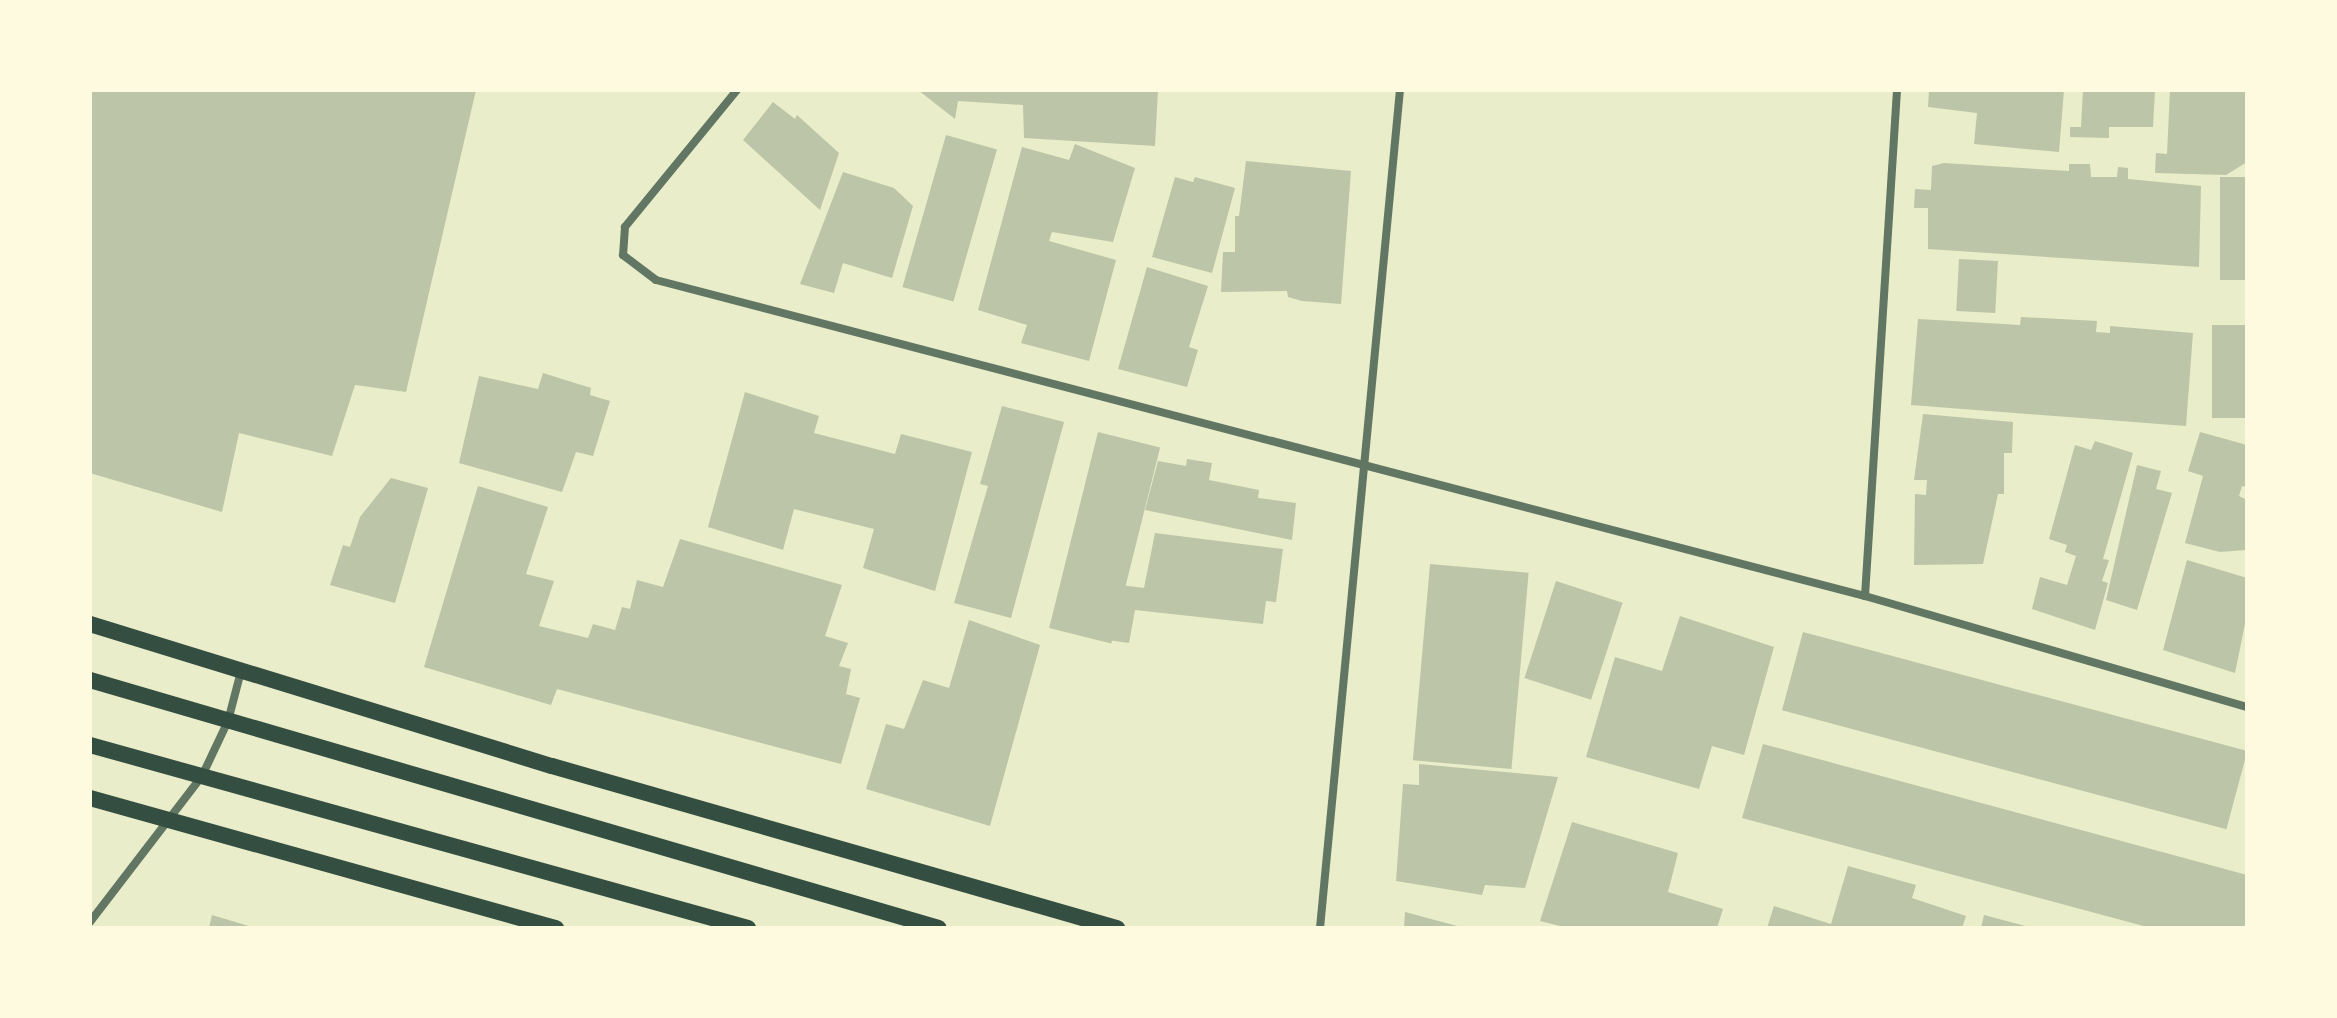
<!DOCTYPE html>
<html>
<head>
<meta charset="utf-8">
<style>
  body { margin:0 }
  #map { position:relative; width:2337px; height:1018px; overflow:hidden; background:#e9edc9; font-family:"Fira Sans Condensed",sans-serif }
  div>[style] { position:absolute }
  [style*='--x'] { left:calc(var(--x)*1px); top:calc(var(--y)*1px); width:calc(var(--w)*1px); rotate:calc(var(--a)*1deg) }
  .building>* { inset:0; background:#bcc5a7; transform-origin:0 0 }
  .minor>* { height:8px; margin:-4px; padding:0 4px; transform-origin:4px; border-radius:4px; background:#617663 }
  .secondary>* { height:16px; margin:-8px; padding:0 8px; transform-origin:8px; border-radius:8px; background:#344e41 }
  span { translate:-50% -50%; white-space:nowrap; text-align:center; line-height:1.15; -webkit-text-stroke:8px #fefae0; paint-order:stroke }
  .frame { position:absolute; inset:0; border:92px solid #fefae0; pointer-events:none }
</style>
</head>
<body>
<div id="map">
  <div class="building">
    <i style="clip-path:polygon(90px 90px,476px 90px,406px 392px,355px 385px,332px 456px,239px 433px,222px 512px,90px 473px)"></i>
    <i style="clip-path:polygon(918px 90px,1158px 90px,1155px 146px,1024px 138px,1023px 105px,958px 101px,955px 119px)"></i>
    <i style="clip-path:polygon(1929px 90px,2064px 90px,2059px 152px,1974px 144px,1977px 113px,1928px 107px)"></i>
    <i style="clip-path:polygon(2083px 90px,2155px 90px,2153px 127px,2109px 127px,2109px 138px,2070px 137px,2070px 127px,2081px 127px)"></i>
    <i style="clip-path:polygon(2170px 90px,2247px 90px,2247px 162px,2226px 175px,2155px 173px,2156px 153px,2167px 154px)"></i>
    <i style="clip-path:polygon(773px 102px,795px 119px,797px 115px,839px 153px,820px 210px,743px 140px)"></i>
    <i style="left:946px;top:135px;width:53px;height:158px;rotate:16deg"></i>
    <i style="clip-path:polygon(1075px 144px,1135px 168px,1113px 242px,1052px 232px,1049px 241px,1116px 260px,1089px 361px,1021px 343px,1027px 325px,978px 310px,1022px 147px,1069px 160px)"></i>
    <i style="clip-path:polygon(1246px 161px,1351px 171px,1341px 304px,1302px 301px,1288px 297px,1287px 291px,1221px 292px,1223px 252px,1235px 252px,1235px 216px,1239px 216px)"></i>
    <i style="clip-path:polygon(1944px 163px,2069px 171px,2069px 164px,2090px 164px,2091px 177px,2117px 177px,2118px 167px,2128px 168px,2128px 179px,2201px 186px,2199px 267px,1928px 249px,1928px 208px,1914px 208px,1915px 189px,1931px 190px,1932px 166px)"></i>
    <i style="clip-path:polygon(843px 172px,894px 188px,913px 206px,892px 278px,843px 263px,834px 293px,800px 284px)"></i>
    <i style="clip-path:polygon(1175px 177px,1193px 182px,1195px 177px,1235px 188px,1212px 273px,1152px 257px)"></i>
    <i style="left:2220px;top:177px;width:27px;height:103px"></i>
    <i style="left:1959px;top:259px;width:39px;height:52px;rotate:3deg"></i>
    <i style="clip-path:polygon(1147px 267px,1208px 286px,1189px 347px,1198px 350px,1187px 387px,1118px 369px)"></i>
    <i style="clip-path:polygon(2021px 317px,2097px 321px,2096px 332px,2110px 333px,2110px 326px,2193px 333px,2186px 426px,1911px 405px,1918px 319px,2020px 325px)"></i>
    <i style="left:2212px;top:325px;width:35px;height:93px"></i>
    <i style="clip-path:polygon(543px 373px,591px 388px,590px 395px,610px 401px,593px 456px,576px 452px,562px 492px,459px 463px,479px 376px,538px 389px)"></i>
    <i style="clip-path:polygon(745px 392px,819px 416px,814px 433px,895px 454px,901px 434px,972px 452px,935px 591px,863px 568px,874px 529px,794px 509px,783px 550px,708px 527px)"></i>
    <i style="clip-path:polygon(1002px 406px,1064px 422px,1011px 618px,954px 603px,988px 486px,980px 484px)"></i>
    <i style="clip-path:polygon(1923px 414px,2013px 422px,2012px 453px,2004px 453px,2004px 494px,1998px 494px,1983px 564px,1914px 565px,1915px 494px,1926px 495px,1927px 480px,1914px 480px)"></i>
    <i style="left:1098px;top:432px;width:64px;height:202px;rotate:14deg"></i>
    <i style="clip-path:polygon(2200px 432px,2247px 445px,2247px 487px,2242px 486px,2239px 496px,2247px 500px,2246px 550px,2220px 552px,2185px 543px,2203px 476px,2188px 471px)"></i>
    <i style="clip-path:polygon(2095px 441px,2133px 453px,2103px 559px,2109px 560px,2102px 581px,2108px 583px,2095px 630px,2032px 609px,2040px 577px,2067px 585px,2076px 556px,2065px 552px,2067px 545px,2049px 539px,2075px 445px,2091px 450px)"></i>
    <i style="clip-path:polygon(1187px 459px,1212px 463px,1209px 480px,1259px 490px,1258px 498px,1296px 503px,1292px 540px,1145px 510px,1158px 461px,1186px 466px)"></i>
    <i style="clip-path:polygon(2137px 465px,2161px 471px,2156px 489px,2172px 493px,2137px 610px,2106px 600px)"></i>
    <i style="clip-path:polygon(391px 478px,428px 488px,395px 603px,330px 585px,343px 545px,350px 547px,360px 517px)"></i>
    <i style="clip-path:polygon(478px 486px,548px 507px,526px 574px,554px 581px,539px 626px,588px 638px,593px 624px,615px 630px,622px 607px,630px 609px,637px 580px,663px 587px,680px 539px,842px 585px,825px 636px,848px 643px,839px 666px,851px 669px,846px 694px,860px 698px,841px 764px,557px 689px,551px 705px,424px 667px)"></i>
    <i style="clip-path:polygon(1155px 533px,1283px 549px,1276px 602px,1266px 601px,1263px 624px,1135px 610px,1129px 643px,1108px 640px,1121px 585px,1144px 588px)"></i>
    <i style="clip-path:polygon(2187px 560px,2247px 578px,2247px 614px,2235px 673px,2163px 650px)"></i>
    <i style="left:1430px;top:564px;width:99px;height:197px;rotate:5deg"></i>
    <i style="left:1556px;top:581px;width:70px;height:102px;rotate:18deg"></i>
    <i style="clip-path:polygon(1680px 616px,1774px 647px,1744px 755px,1712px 746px,1699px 789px,1586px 757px,1615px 657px,1662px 671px)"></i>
    <i style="clip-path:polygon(969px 620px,1040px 645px,990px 826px,866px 789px,886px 724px,904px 729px,923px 680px,949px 688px)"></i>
    <i style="left:1803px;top:632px;width:460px;height:81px;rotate:15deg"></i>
    <i style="clip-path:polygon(1763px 744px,2247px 875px,2247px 928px,2151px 928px,1742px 818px)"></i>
    <i style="clip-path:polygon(1419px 764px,1558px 777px,1525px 888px,1485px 885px,1482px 895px,1396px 881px,1403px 784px,1419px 785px)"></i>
    <i style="clip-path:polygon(1572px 822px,1678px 853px,1668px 892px,1723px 909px,1717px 928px,1568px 928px,1540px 921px)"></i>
    <i style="clip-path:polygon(1848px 866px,1916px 885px,1912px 898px,1966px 916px,1962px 928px,1767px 928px,1774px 906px,1831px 924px)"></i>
    <i style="clip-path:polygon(1405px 912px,1461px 927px,1461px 928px,1404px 928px)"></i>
    <i style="clip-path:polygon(212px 915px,252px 927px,252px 928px,209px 928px)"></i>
    <i style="clip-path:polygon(1984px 915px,2029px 927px,2029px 928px,1981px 928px)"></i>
  </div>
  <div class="minor">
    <i style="--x:737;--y:90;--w:177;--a:129.3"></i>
    <i style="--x:625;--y:227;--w:28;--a:94"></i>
    <i style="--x:623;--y:255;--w:41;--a:37.1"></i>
    <i style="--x:656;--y:280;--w:1250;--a:14.65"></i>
    <i style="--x:1865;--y:596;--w:398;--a:16.2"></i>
    <i style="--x:1865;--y:596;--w:507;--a:-86.38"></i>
    <i style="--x:90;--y:922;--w:184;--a:-52.5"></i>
    <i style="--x:202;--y:776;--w:61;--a:-64.7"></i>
    <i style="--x:228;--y:721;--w:52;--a:-75.4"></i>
    <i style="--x:1320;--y:928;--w:842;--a:-84.55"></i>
  </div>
  <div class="secondary">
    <i style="--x:90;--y:624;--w:483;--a:17.1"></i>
    <i style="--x:552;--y:766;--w:588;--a:16"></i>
    <i style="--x:90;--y:680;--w:884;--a:16.28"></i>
    <i style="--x:90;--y:745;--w:683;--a:15.54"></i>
    <i style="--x:90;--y:798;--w:484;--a:15.6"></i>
  </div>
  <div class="frame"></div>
</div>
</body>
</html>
